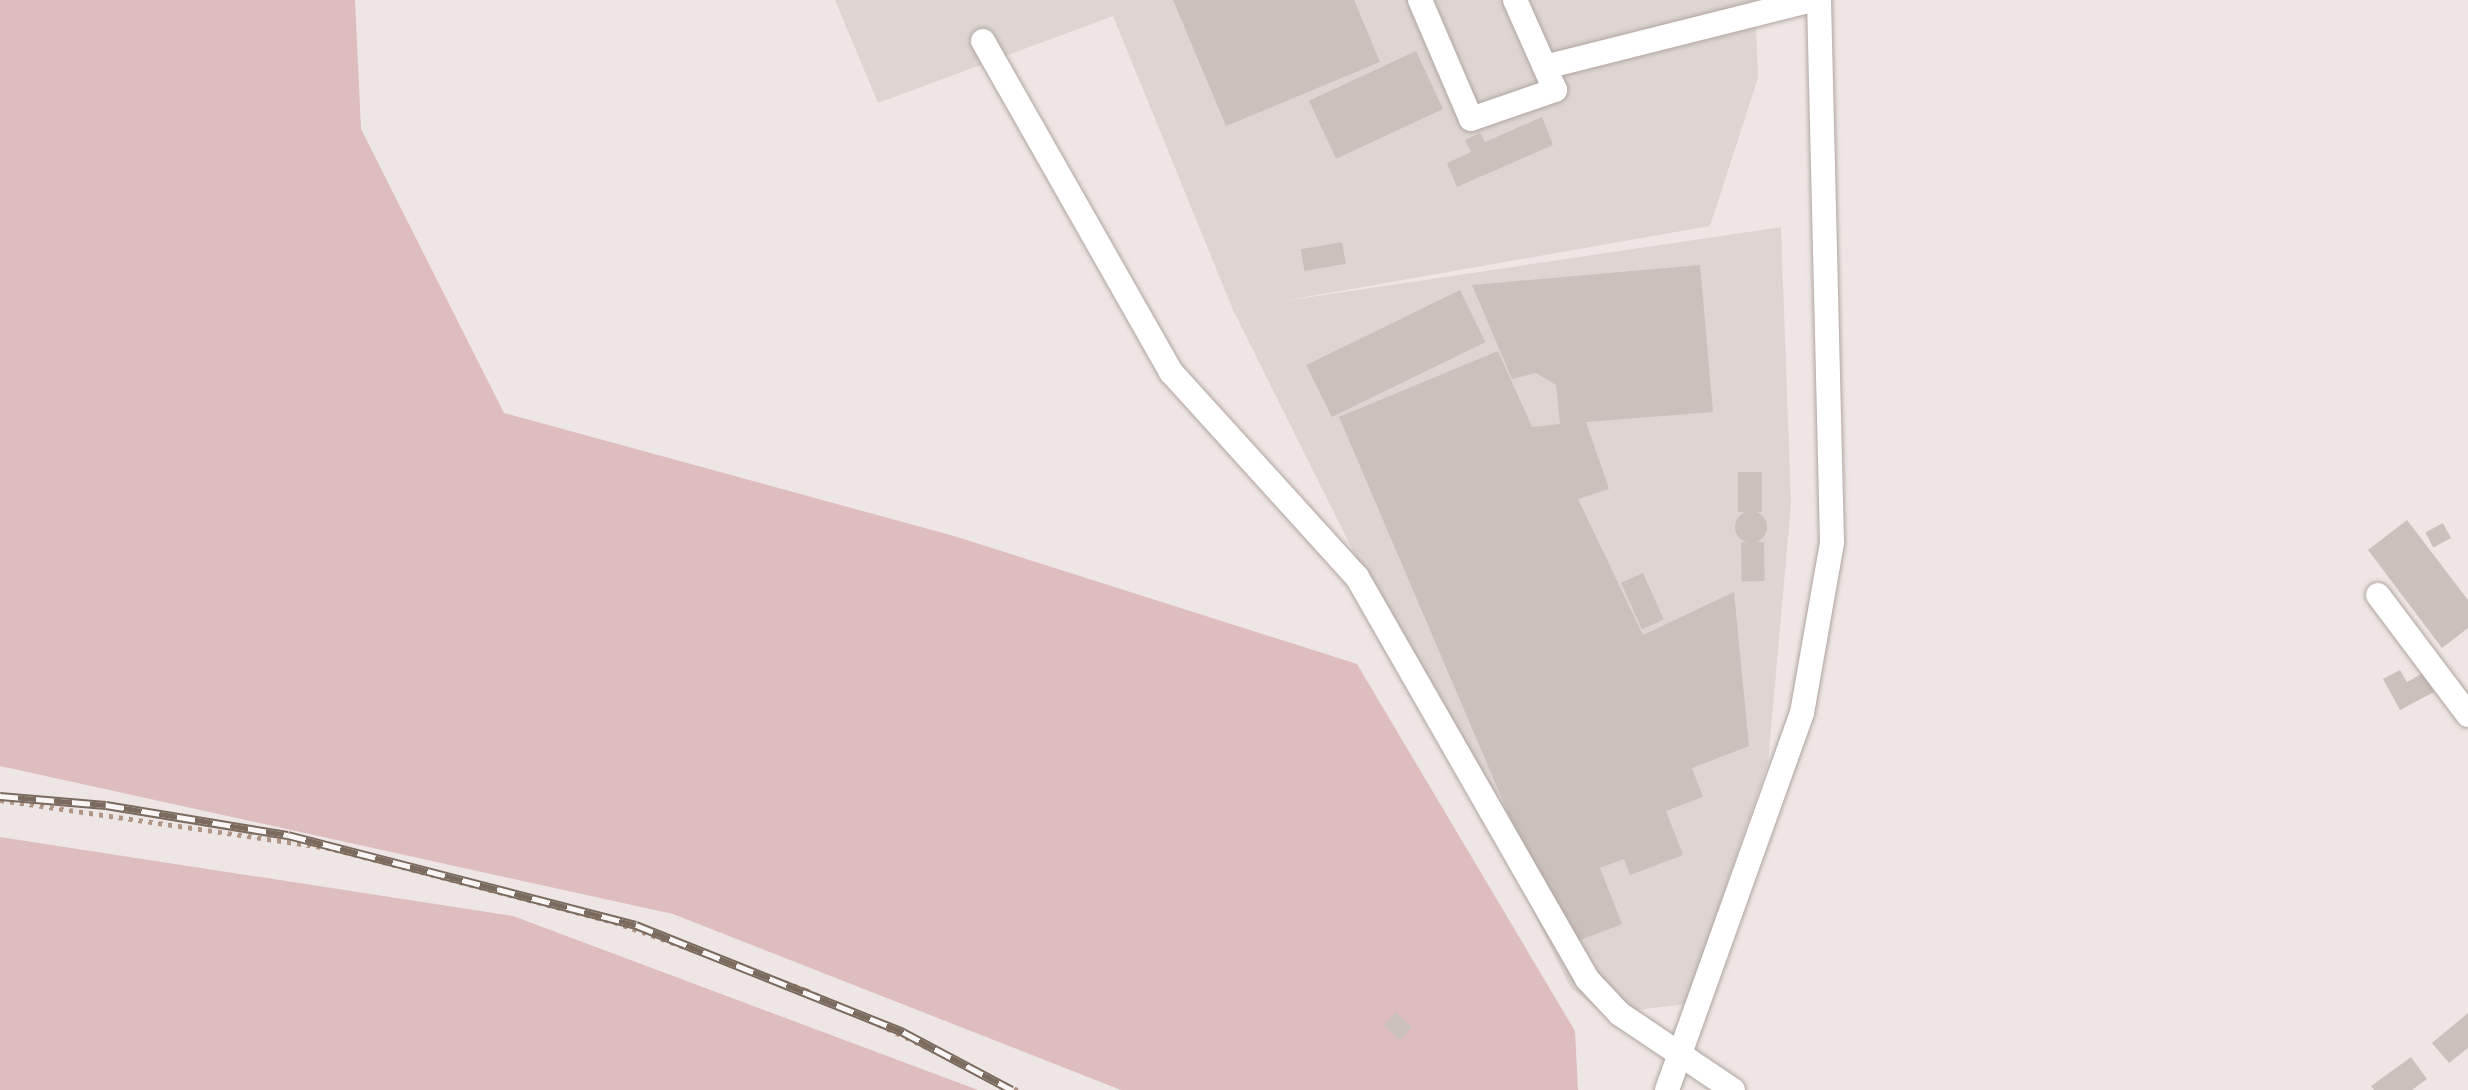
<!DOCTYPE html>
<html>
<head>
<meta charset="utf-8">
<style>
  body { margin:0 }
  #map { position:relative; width:2468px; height:1090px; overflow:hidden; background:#eee6e4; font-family:"Varela Round",sans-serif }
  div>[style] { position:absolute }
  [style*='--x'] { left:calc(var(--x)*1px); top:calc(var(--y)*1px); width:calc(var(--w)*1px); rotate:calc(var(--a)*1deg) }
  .built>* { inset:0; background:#ddd5d2 }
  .green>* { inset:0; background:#debdbf }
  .building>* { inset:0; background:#cbc1bc; transform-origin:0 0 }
  .round { border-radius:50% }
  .path>* { height:5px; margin-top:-2.5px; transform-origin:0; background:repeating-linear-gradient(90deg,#b19584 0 4px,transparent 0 10px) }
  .roads { filter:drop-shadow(0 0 2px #afa49f) drop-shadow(0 0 2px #afa49f) }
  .minor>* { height:24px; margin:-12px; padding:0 12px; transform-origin:12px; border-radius:12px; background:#fff }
  .rail>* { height:9px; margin-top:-4.5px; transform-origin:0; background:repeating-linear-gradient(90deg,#faf6f5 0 18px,#7b6a5e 0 36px); box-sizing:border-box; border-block:2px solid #7b6a5e }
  span { translate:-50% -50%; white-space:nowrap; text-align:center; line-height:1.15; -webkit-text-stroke:8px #faf6f5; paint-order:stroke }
</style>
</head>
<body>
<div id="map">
  <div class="built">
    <i style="clip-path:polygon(835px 0,1755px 0,1758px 78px,1710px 226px,1283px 301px,1781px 227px,1791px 504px,1768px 763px,1686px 1004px,1604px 1014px,1571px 988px,1233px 310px,1113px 16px,878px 103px)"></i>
  </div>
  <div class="green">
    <i style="clip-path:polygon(0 0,355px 0,361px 129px,504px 413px,954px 536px,1357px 664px,1575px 1031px,1578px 1090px,1121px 1090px,673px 914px,0 766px)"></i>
    <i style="clip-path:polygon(0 837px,513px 916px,978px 1090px,0 1090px)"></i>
  </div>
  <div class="building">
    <i style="clip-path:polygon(1173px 0,1354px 0,1380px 62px,1226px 126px)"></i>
    <i style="left:1416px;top:51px;width:64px;height:118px;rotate:65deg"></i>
    <i style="clip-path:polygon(1542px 117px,1553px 145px,1457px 187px,1447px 163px,1471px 152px,1465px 140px,1480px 133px,1485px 142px)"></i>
    <i style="left:1342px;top:242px;width:22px;height:42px;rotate:80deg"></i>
    <i style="clip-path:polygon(1700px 265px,1713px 412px,1586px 422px,1609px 489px,1578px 499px,1643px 635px,1734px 592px,1749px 746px,1692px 768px,1703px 797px,1666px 811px,1683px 855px,1630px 875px,1624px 859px,1600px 868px,1622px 924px,1565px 946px,1339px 417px,1498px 351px,1532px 427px,1560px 424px,1556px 385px,1536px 373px,1512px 379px,1472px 285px)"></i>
    <i style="left:1460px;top:290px;width:58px;height:171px;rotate:64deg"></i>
    <i style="left:1738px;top:472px;width:24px;height:40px"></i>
    <i class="round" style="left:1735px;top:511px;width:32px;height:32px"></i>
    <i style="clip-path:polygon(2407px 520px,2468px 600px,2468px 628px,2442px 648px,2368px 550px)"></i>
    <i style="left:2443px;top:523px;width:17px;height:20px;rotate:62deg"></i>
    <i style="left:1764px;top:542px;width:39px;height:23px;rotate:89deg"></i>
    <i style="left:1643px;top:573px;width:51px;height:24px;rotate:66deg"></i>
    <i style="clip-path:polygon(2400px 670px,2407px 682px,2423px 673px,2434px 692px,2400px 710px,2383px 679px)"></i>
    <i style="left:1396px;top:1012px;width:22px;height:18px;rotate:43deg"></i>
    <i style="clip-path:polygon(2468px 1013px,2468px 1048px,2449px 1063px,2432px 1043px)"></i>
    <i style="clip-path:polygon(2411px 1057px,2427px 1079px,2412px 1090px,2374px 1090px,2371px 1086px)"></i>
  </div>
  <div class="path">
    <i style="--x:0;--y:800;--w:338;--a:8.3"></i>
    <i style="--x:334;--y:849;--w:289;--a:14.6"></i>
    <i style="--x:614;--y:922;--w:204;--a:19.5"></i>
    <i style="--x:806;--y:990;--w:234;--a:25.3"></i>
  </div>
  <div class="roads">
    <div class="minor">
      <i style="--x:1420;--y:0;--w:129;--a:66.8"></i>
      <i style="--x:1471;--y:119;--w:89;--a:-19"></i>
      <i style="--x:1555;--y:90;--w:98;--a:-114"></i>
      <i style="--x:983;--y:41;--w:381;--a:60.4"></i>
      <i style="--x:1171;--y:372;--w:277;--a:47.8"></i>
      <i style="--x:1357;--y:577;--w:463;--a:60.2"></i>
      <i style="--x:1587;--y:979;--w:48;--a:46.7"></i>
      <i style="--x:1620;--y:1014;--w:136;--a:33.9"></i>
      <i style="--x:1545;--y:67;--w:274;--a:-14.1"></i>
      <i style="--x:2378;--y:595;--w:150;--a:53.1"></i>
      <i style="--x:1667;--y:1090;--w:400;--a:-70.3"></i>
      <i style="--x:1802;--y:713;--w:173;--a:-80"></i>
      <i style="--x:1832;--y:543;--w:543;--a:-91.37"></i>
    </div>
  </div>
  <div class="rail">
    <i style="--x:0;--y:796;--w:106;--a:4.9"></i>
    <i style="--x:106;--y:805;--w:184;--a:9.4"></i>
    <i style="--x:288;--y:835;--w:359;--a:14.5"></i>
    <i style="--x:636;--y:925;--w:288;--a:21.8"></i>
    <i style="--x:903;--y:1032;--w:123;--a:28"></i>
  </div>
</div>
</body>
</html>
